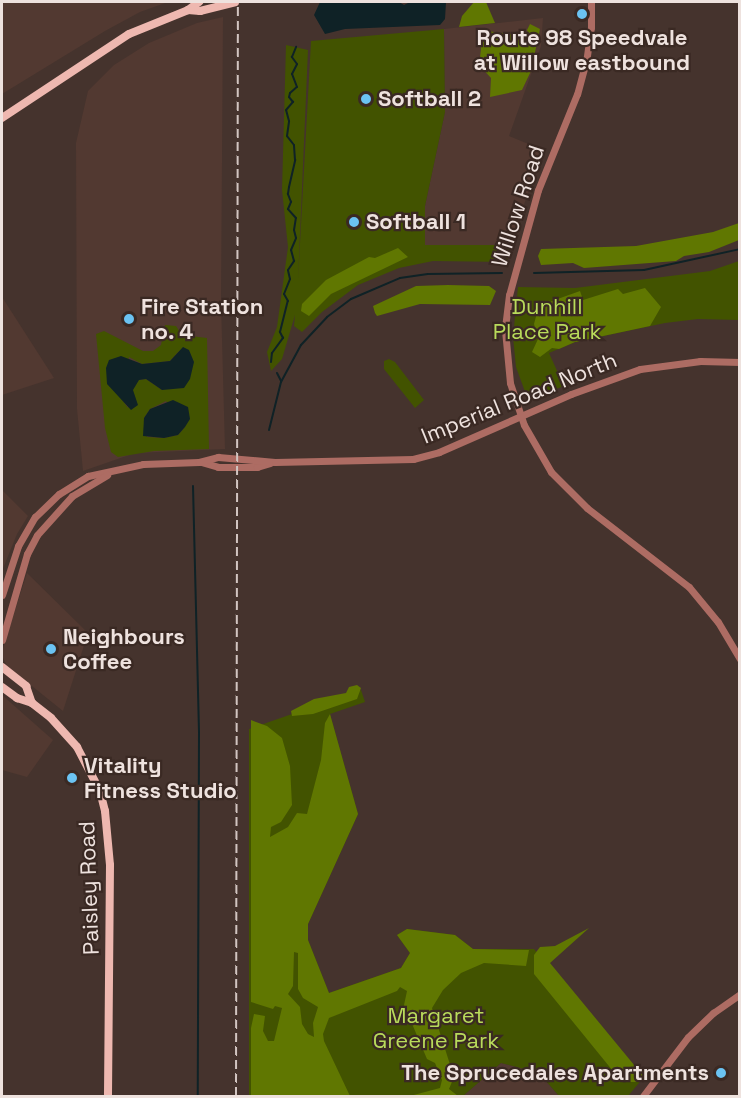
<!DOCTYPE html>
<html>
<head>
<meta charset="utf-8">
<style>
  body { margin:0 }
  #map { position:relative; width:741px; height:1098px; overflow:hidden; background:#45332d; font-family:"Space Grotesk",sans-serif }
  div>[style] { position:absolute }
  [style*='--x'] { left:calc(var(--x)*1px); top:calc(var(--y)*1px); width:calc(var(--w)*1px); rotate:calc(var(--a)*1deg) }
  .built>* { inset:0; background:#523931 }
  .green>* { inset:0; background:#425300 }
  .forest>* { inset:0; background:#607701 }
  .water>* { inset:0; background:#0f2226 }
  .stream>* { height:2px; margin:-1px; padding:0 1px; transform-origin:1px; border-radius:1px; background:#0f2226 }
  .minor>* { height:7px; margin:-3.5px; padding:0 3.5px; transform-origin:3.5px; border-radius:3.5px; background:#ad6c63 }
  .major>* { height:8px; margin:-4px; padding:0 4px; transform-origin:4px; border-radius:4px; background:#eeb8b0 }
  .rail>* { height:2px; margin-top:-1px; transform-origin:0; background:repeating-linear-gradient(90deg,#d2c5c1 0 9px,transparent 0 13.5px) }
  .dots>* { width:16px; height:16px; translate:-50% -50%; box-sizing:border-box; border:3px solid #3a2923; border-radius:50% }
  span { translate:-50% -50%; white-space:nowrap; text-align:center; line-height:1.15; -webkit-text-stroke:4.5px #3a2923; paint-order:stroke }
  .poi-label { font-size:22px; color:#eee2de; font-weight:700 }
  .left { translate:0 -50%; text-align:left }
  .right { translate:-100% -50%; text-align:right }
  .street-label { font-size:22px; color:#eee2de }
  .park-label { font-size:22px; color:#b9db5b }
  .frame { position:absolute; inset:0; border:3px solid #eee2de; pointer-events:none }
</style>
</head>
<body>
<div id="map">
  <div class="built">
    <i style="clip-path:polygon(2px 2px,168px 2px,140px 12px,105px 31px,2px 94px)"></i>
    <i style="clip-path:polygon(223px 17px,221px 302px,225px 449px,135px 453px,83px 471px,77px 409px,76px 143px,88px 91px,114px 65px,149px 43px,197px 23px)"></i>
    <i style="clip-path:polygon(543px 18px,541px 46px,509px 136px,543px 150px,510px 245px,425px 245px,425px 206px,445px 112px,444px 29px)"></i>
    <i style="clip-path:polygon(2px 297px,54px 378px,2px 395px)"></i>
    <i style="clip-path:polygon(2px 490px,28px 516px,17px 534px,2px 571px)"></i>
    <i style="clip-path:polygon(27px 573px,88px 633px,63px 711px,7px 666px,3px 658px,2px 651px)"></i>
    <i style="clip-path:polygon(2px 695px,53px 740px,27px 777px,2px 770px)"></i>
    <i style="clip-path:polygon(501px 1063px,539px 1073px,559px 1096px,463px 1096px)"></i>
  </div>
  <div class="green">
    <i style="clip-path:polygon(444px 29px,445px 112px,425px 206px,425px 245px,510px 245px,507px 262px,433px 261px,399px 268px,358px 285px,322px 312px,302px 332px,294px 326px,295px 315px,282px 359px,271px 371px,267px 352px,277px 327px,288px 247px,282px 190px,286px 45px,308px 50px,298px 280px,311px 41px)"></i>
    <i style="clip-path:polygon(739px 261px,739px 320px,698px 319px,665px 323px,575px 342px,549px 353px,564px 386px,528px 400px,516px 367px,513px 337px,518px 287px,575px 288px,710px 271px)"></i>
    <i style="clip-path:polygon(evenodd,165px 325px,176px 326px,182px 335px,207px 338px,209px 449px,154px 451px,118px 457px,111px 452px,105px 428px,96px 334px,104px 331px,143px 351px,153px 351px,161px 345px,165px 325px,179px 351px,162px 390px,146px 379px,138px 380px,133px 387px,128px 408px,123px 401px,129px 357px,142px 364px,170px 361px,179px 351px,165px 325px,166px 401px,185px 427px,178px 435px,164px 438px,147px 437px,144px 418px,150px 409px,166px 401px)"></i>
    <i style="clip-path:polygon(389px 359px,395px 362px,424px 400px,415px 408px,384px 369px,384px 361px)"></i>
    <i style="clip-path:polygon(361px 690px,365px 702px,330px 714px,358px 814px,308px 924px,308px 940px,329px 993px,401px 968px,410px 953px,397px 935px,407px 929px,455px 935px,473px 949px,534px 949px,644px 1077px,628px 1096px,559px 1096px,539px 1073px,501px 1063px,463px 1096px,249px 1096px,249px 729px)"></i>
  </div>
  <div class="forest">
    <i style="clip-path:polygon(474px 2px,486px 2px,495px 23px,459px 27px,462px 16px)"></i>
    <i style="clip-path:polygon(530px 24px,540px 29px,531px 71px,522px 90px,490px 97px,491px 78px,479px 65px,481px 49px,479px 30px,510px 34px,525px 44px,530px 38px,527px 30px)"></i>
    <i style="clip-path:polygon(739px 223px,739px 240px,709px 252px,684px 256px,676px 261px,584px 268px,573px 263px,541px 265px,538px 256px,541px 249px,636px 246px,713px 232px)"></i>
    <i style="clip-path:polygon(398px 248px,408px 257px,331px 294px,309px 316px,301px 311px,302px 304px,326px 280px,369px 257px,375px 258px)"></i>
    <i style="clip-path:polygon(448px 285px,489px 286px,496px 291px,490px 305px,420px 304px,377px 316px,375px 313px,373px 306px,416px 286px)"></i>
    <i style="clip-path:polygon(645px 288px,661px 307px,650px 326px,575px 342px,559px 349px,552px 348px,540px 357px,532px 352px,538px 339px,534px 324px,538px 309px,552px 301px,580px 291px,583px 300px,618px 289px,623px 294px)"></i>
    <i style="clip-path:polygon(357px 685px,361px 688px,357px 699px,313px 714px,292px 716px,291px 711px,314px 699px,346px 693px,349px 687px)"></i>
    <i style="clip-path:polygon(evenodd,330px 714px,358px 814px,308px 924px,308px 940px,329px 993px,401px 968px,410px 953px,397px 935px,407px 929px,455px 935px,473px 949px,529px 950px,526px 966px,484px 963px,461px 973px,443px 990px,432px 1008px,454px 1077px,449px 1089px,458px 1096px,410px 1096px,440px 1088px,442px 1080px,435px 1063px,427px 1059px,404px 1005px,407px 991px,400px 987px,397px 991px,329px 1018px,323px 1034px,324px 1041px,350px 1096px,251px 1096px,251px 1028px,254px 1014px,265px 1016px,263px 1031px,268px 1041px,274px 1041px,282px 1008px,275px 1006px,273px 1009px,251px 1002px,251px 720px,267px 726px,282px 738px,290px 766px,292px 805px,281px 822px,271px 827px,270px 837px,288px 827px,297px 813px,307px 814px,321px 760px,325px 723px,330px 714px,294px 952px,298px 953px,298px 989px,303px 998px,318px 1007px,313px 1023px,314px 1037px,308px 1034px,302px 1024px,300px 1007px,288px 994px,293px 986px,294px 952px)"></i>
    <i style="clip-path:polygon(589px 928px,550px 963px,644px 1077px,638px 1082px,624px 1082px,617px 1076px,534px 974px,534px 955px,540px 947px,555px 946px)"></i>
  </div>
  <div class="water">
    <i style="clip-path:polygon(320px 2px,399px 2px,404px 5px,410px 2px,446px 2px,445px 19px,440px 25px,345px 29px,325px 34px,314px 15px)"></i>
    <i style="clip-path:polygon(183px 347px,189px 350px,194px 362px,190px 379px,184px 388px,162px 390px,146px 379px,139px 380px,133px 390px,138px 405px,131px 410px,107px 384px,106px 368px,109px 360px,121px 356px,142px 364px,170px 361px)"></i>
    <i style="clip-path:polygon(173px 400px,188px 407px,190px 419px,185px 427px,178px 435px,164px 438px,143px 436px,144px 418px,150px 409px)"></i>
  </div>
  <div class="stream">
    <i style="--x:534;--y:273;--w:110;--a:-1.6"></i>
    <i style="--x:644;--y:270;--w:98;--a:-12.3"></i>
    <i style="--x:271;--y:362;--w:9;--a:-84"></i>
    <i style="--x:272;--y:353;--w:19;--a:-54"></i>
    <i style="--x:283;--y:338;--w:7;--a:-117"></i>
    <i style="--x:280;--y:332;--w:32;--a:-76"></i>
    <i style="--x:288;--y:301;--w:8;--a:-120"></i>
    <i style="--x:284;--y:294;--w:16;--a:-68"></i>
    <i style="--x:290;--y:279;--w:9;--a:-103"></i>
    <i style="--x:288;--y:270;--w:11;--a:-56"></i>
    <i style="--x:294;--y:261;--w:11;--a:-105"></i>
    <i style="--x:291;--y:250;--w:13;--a:-67"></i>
    <i style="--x:296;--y:238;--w:8;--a:-104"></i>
    <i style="--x:294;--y:230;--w:12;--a:-81"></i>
    <i style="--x:296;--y:218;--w:12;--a:-132"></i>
    <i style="--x:288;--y:209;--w:8;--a:-67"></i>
    <i style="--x:291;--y:202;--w:9;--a:-111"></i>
    <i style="--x:288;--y:194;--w:7;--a:-82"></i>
    <i style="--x:289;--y:187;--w:28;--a:-77"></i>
    <i style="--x:295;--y:160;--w:15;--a:-94"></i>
    <i style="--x:294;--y:145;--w:11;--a:-128"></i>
    <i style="--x:287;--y:136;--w:15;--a:-82"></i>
    <i style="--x:289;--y:121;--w:11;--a:-105"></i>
    <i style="--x:286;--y:110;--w:11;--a:-49"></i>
    <i style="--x:293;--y:102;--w:6;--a:-129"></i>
    <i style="--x:289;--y:97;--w:4;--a:-76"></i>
    <i style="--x:290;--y:93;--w:9;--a:-41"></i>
    <i style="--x:297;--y:87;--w:14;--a:-111"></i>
    <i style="--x:292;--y:74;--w:11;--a:-63"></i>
    <i style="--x:297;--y:64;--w:9;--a:-126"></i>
    <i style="--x:292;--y:57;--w:11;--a:-68"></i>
    <i style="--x:277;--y:373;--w:9;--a:63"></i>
    <i style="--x:269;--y:430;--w:49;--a:-76"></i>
    <i style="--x:281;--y:382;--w:42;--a:-61.6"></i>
    <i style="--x:301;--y:345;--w:38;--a:-47"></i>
    <i style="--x:327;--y:317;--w:30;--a:-37"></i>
    <i style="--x:351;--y:299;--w:53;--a:-23.2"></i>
    <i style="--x:400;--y:278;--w:28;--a:-8"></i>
    <i style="--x:428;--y:274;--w:74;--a:-0.8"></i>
    <i style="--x:193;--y:486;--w:247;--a:88.6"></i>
    <i style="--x:199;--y:733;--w:363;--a:90.2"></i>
  </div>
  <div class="minor">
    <i style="--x:591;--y:2;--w:25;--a:90"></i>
    <i style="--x:591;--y:27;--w:34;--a:98"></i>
    <i style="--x:586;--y:61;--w:34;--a:105"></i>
    <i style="--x:577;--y:94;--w:104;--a:112.1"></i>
    <i style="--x:538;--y:190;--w:109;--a:105.4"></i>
    <i style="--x:509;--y:295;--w:35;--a:97"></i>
    <i style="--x:505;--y:330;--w:53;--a:84.6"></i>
    <i style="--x:510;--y:383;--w:44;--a:71.6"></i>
    <i style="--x:524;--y:425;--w:54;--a:60.1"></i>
    <i style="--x:551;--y:472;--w:51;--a:45"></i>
    <i style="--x:587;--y:508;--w:129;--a:37.8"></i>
    <i style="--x:689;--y:587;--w:45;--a:50.4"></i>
    <i style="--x:718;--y:622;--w:43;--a:59.3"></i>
    <i style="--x:201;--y:462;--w:18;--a:16"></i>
    <i style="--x:218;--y:467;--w:39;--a:0"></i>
    <i style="--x:257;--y:467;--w:14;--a:-17"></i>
    <i style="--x:2;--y:595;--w:52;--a:-71.9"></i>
    <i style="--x:18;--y:546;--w:34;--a:-60"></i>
    <i style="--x:35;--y:517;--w:33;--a:-44"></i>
    <i style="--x:59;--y:494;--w:34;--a:-32"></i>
    <i style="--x:88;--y:476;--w:56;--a:-12.3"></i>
    <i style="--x:143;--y:464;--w:56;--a:-2"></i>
    <i style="--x:199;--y:462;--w:20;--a:-15"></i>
    <i style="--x:218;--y:457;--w:57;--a:5"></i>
    <i style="--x:275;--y:462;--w:138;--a:-1.2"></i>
    <i style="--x:413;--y:459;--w:27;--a:-15"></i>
    <i style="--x:439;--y:452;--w:144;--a:-23.7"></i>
    <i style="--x:571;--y:394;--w:73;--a:-19.9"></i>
    <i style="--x:640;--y:369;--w:61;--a:-7.6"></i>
    <i style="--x:700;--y:361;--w:40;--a:1.4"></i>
    <i style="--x:2;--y:640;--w:90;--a:-73.8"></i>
    <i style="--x:27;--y:554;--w:21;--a:-62"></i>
    <i style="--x:37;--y:535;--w:52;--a:-48.1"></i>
    <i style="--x:72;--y:496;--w:41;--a:-31"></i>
    <i style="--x:643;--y:1096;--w:74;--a:-52.7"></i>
    <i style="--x:688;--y:1037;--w:35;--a:-44"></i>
    <i style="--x:713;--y:1013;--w:33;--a:-35"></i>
  </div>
  <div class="major">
    <i style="--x:188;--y:10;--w:12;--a:5"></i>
    <i style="--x:200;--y:11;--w:36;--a:-14"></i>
    <i style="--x:2;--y:118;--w:152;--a:-33.5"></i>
    <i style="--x:129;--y:34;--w:64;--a:-22.1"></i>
    <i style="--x:188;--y:10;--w:14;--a:-36"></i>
    <i style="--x:2;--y:667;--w:31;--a:38"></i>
    <i style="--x:26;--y:686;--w:18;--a:71"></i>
    <i style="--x:2;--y:687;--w:19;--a:36"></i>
    <i style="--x:17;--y:698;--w:16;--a:18"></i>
    <i style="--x:32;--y:703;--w:24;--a:38"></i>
    <i style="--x:51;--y:718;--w:39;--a:48"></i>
    <i style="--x:77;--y:747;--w:50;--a:62.4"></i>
    <i style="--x:100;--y:791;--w:21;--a:76"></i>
    <i style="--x:105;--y:811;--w:54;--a:84.7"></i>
    <i style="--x:110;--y:865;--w:231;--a:90.5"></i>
  </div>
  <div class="rail">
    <i style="--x:236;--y:1096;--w:1094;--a:-89.9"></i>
  </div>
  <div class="dots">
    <i style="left:582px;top:14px;background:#6bc3f2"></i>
    <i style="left:366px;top:99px;background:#6bc3f2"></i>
    <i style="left:354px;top:222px;background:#6bc3f2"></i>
    <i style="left:129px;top:319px;background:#6bc3f2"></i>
    <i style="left:51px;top:649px;background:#6bc3f2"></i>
    <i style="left:72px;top:778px;background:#6bc3f2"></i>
    <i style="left:721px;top:1073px;background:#6bc3f2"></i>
  </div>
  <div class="poi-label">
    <span style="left:582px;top:50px">Route 98 Speedvale<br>at Willow eastbound</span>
    <span class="left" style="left:378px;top:99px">Softball 2</span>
    <span class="left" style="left:366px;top:222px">Softball 1</span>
    <span class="left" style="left:141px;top:319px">Fire Station<br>no. 4</span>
    <span class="left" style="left:63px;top:649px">Neighbours<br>Coffee</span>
    <span class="left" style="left:84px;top:778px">Vitality<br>Fitness Studio</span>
    <span class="right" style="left:709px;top:1073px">The Sprucedales Apartments</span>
  </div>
  <div class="street-label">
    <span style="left:518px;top:206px;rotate:-72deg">Willow Road</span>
    <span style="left:519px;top:398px;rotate:-22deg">Imperial Road North</span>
    <span style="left:89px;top:888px;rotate:-92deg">Paisley Road</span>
  </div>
  <div class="park-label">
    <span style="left:547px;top:319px">Dunhill<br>Place Park</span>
    <span style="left:436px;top:1028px">Margaret<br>Greene Park</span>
  </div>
  <div class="frame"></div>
</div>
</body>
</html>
